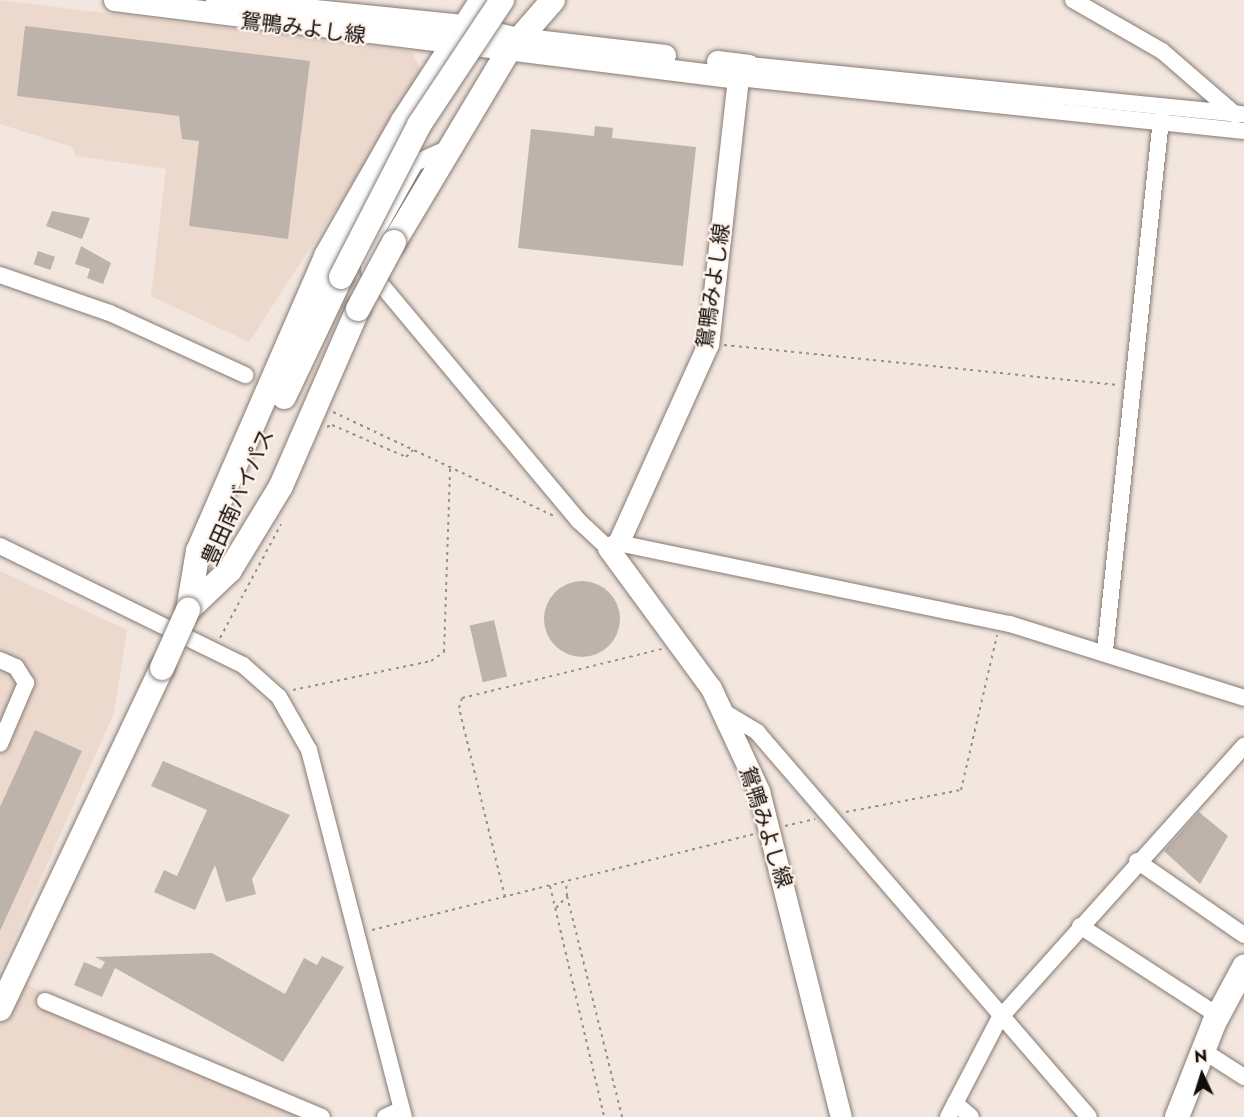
<!DOCTYPE html>
<html>
<head>
<meta charset="utf-8">
<style>
  body { margin:0 }
  #map { position:relative; width:1244px; height:1117px; overflow:hidden; background:#f2e6de; font-family:Jost,"Noto Sans JP",sans-serif }
  div>[style] { position:absolute }
  [style*='--x'] { left:calc(var(--x)*1px); top:calc(var(--y)*1px); width:calc(var(--w)*1px); rotate:calc(var(--a)*1deg) }
  .built>* { inset:0; background:#ecd9cd }
  .building>* { inset:0; background:#beb3ab; transform-origin:0 0 }
  .round { border-radius:50% }
  .path>* { height:2px; margin-top:-1px; transform-origin:0; background:repeating-linear-gradient(90deg,#988f8a 0 3px,transparent 0 7.5px) }
  .roads { filter:drop-shadow(0 0 2px #857a73) drop-shadow(0 0 2px #857a73) }
  .minor>* { height:16px; margin:-8px; padding:0 8px; transform-origin:8px; border-radius:8px; background:#fff }
  .major>* { height:21px; margin:-10.5px; padding:0 10.5px; transform-origin:10.5px; border-radius:10.5px; background:#fff }
  .highway>* { height:24px; margin:-12px; padding:0 12px; transform-origin:12px; border-radius:12px; background:#fff }
  .bridges { filter:drop-shadow(0 0 2px #857a73) drop-shadow(0 0 2px #857a73) }
  .highway-bridge>* { height:24px; margin:-12px; padding:0 12px; transform-origin:12px; border-radius:12px; background:#fff }
  span { translate:-50% -50%; white-space:nowrap; text-align:center; line-height:1.15; -webkit-text-stroke:4.5px #fff3eb; paint-order:stroke }
  .street-label { font-size:21px; color:#110d0b }
  .north { position:absolute; left:1172px; top:1045px; width:60px; height:60px; -webkit-text-stroke:4px #fff3eb; paint-order:stroke; rotate:356deg; font-size:16px; font-weight:700; line-height:24px; text-align:center; color:#110d0b }
  .north::after { content:''; display:block; margin:auto; width:21px; height:27px; background:#110d0b; clip-path:polygon(50% 0,100% 100%,50% 72%,0 100%) }
</style>
</head>
<body>
<div id="map">
  <div class="built">
    <i style="clip-path:polygon(0 0,412px 52px,423px 75px,249px 342px,151px 296px,166px 169px,76px 156px,72px 147px,0 124px)"></i>
    <i style="clip-path:polygon(0 571px,127px 630px,114px 713px,0 971px)"></i>
    <i style="clip-path:polygon(0 972px,309px 1117px,0 1117px)"></i>
  </div>
  <div class="building">
    <i style="clip-path:polygon(25px 26px,310px 61px,288px 239px,189px 226px,199px 141px,182px 139px,179px 116px,17px 96px)"></i>
    <i style="clip-path:polygon(595px 126px,613px 128px,612px 138px,696px 147px,683px 266px,518px 248px,531px 129px,594px 136px)"></i>
    <i style="clip-path:polygon(52px 211px,90px 218px,82px 239px,46px 226px)"></i>
    <i style="clip-path:polygon(81px 246px,111px 263px,103px 284px,87px 278px,90px 269px,75px 264px)"></i>
    <i style="left:38px;top:251px;width:18px;height:14px;rotate:19deg"></i>
    <i class="round" style="left:544px;top:581px;width:76px;height:76px"></i>
    <i style="left:494px;top:620px;width:58px;height:25px;rotate:77deg"></i>
    <i style="clip-path:polygon(35px 730px,82px 751px,0 931px,0 807px)"></i>
    <i style="clip-path:polygon(163px 761px,290px 815px,252px 879px,256px 894px,226px 902px,215px 865px,195px 910px,154px 892px,164px 870px,177px 876px,207px 810px,151px 786px)"></i>
    <i style="clip-path:polygon(1199px 812px,1228px 836px,1200px 884px,1164px 851px)"></i>
    <i style="clip-path:polygon(212px 953px,285px 994px,304px 958px,317px 965px,322px 956px,344px 967px,283px 1062px,115px 968px,102px 997px,74px 985px,84px 962px,101px 969px,105px 962px,95px 957px)"></i>
  </div>
  <div class="path">
    <i style="--x:724;--y:345;--w:396;--a:5.8"></i>
    <i style="--x:333;--y:412;--w:246;--a:25.2"></i>
    <i style="--x:327;--y:427;--w:5;--a:-22"></i>
    <i style="--x:332;--y:425;--w:81;--a:23.4"></i>
    <i style="--x:406;--y:457;--w:10;--a:-45"></i>
    <i style="--x:220;--y:638;--w:129;--a:-61.8"></i>
    <i style="--x:293;--y:690;--w:141;--a:-11.9"></i>
    <i style="--x:431;--y:661;--w:16;--a:-35"></i>
    <i style="--x:444;--y:652;--w:185;--a:-88.1"></i>
    <i style="--x:846;--y:812;--w:117;--a:-10.8"></i>
    <i style="--x:961;--y:790;--w:159;--a:-76.9"></i>
    <i style="--x:785;--y:826;--w:31;--a:-13"></i>
    <i style="--x:550;--y:886;--w:237;--a:76.8"></i>
    <i style="--x:567;--y:896;--w:228;--a:76"></i>
    <i style="--x:505;--y:897;--w:195;--a:-103.7"></i>
    <i style="--x:459;--y:708;--w:10;--a:-73"></i>
    <i style="--x:462;--y:698;--w:206;--a:-13.8"></i>
    <i style="--x:556;--y:908;--w:16;--a:-47"></i>
    <i style="--x:567;--y:896;--w:14;--a:-94"></i>
    <i style="--x:372;--y:930;--w:393;--a:-14.1"></i>
  </div>
  <div class="roads">
    <div class="minor">
      <i style="--x:1073;--y:0;--w:103;--a:29.8"></i>
      <i style="--x:1162;--y:51;--w:98;--a:40.9"></i>
      <i style="--x:749;--y:65;--w:497;--a:5.7"></i>
      <i style="--x:738;--y:78;--w:509;--a:5.98"></i>
      <i style="--x:451;--y:147;--w:39;--a:156"></i>
      <i style="--x:415;--y:163;--w:94;--a:119.3"></i>
      <i style="--x:369;--y:245;--w:25;--a:90"></i>
      <i style="--x:369;--y:270;--w:327;--a:50.1"></i>
      <i style="--x:579;--y:521;--w:40;--a:43"></i>
      <i style="--x:0;--y:275;--w:116;--a:19.1"></i>
      <i style="--x:110;--y:313;--w:149;--a:24.7"></i>
      <i style="--x:618;--y:543;--w:400;--a:11.7"></i>
      <i style="--x:1010;--y:624;--w:245;--a:17.5"></i>
      <i style="--x:0;--y:546;--w:271;--a:26.1"></i>
      <i style="--x:243;--y:665;--w:48;--a:41.6"></i>
      <i style="--x:279;--y:697;--w:61;--a:60.5"></i>
      <i style="--x:309;--y:750;--w:379;--a:75.5"></i>
      <i style="--x:1105;--y:651;--w:535;--a:-83.99"></i>
      <i style="--x:0;--y:660;--w:17;--a:24"></i>
      <i style="--x:16;--y:667;--w:19;--a:58"></i>
      <i style="--x:26;--y:683;--w:66;--a:113.1"></i>
      <i style="--x:724;--y:712;--w:39;--a:31"></i>
      <i style="--x:757;--y:732;--w:508;--a:49.23"></i>
      <i style="--x:1137;--y:861;--w:130;--a:34.7"></i>
      <i style="--x:1080;--y:926;--w:163;--a:33"></i>
      <i style="--x:45;--y:1001;--w:300;--a:22.7"></i>
      <i style="--x:1202;--y:1050;--w:50;--a:32.7"></i>
      <i style="--x:955;--y:1103;--w:21;--a:41"></i>
      <i style="--x:385;--y:1117;--w:17;--a:-25"></i>
      <i style="--x:948;--y:1117;--w:110;--a:-62.5"></i>
      <i style="--x:999;--y:1019;--w:367;--a:-48.1"></i>
    </div>
    <div class="major">
      <i style="--x:114;--y:0;--w:629;--a:7.13"></i>
      <i style="--x:738;--y:78;--w:268;--a:96.4"></i>
      <i style="--x:708;--y:344;--w:218;--a:114.3"></i>
      <i style="--x:618;--y:543;--w:11;--a:153"></i>
      <i style="--x:608;--y:548;--w:174;--a:53.7"></i>
      <i style="--x:711;--y:688;--w:114;--a:65"></i>
      <i style="--x:759;--y:791;--w:336;--a:75.9"></i>
      <i style="--x:216;--y:0;--w:248;--a:5.8"></i>
      <i style="--x:463;--y:25;--w:57;--a:13.3"></i>
      <i style="--x:518;--y:38;--w:148;--a:6.6"></i>
      <i style="--x:717;--y:61;--w:32;--a:7"></i>
    </div>
    <div class="highway">
      <i style="--x:394;--y:242;--w:220;--a:-59.1"></i>
      <i style="--x:507;--y:53;--w:70;--a:-49"></i>
      <i style="--x:284;--y:397;--w:133;--a:-64.6"></i>
      <i style="--x:188;--y:610;--w:60;--a:-80.4"></i>
      <i style="--x:198;--y:551;--w:322;--a:-66.5"></i>
      <i style="--x:326;--y:256;--w:155;--a:-60.3"></i>
      <i style="--x:403;--y:121;--w:145;--a:-56.9"></i>
      <i style="--x:188;--y:610;--w:58;--a:-43.6"></i>
      <i style="--x:230;--y:570;--w:98;--a:-58.7"></i>
      <i style="--x:281;--y:486;--w:193;--a:-66.5"></i>
      <i style="--x:0;--y:1009;--w:378;--a:-64.6"></i>
      <i style="--x:1177;--y:1117;--w:101;--a:-68.5"></i>
      <i style="--x:1214;--y:1023;--w:64;--a:-61.8"></i>
    </div>
  </div>
  <div class="bridges">
    <div class="highway-bridge">
      <i style="--x:341;--y:277;--w:171;--a:-62.8"></i>
      <i style="--x:419;--y:125;--w:150;--a:-56.4"></i>
      <i style="--x:358;--y:309;--w:76;--a:-61.8"></i>
      <i style="--x:162;--y:668;--w:64;--a:-65.9"></i>
    </div>
  </div>
  <div class="street-label">
    <span style="left:303px;top:28px;rotate:7deg">鴛鴨みよし線</span>
    <span style="left:713px;top:286px;rotate:-82deg">鴛鴨みよし線</span>
    <span style="left:238px;top:497px;rotate:-66deg">豊田南バイパス</span>
    <span style="left:766px;top:827px;rotate:72deg">鴛鴨みよし線</span>
  </div>
  <div class="north">N</div>
</div>
</body>
</html>
